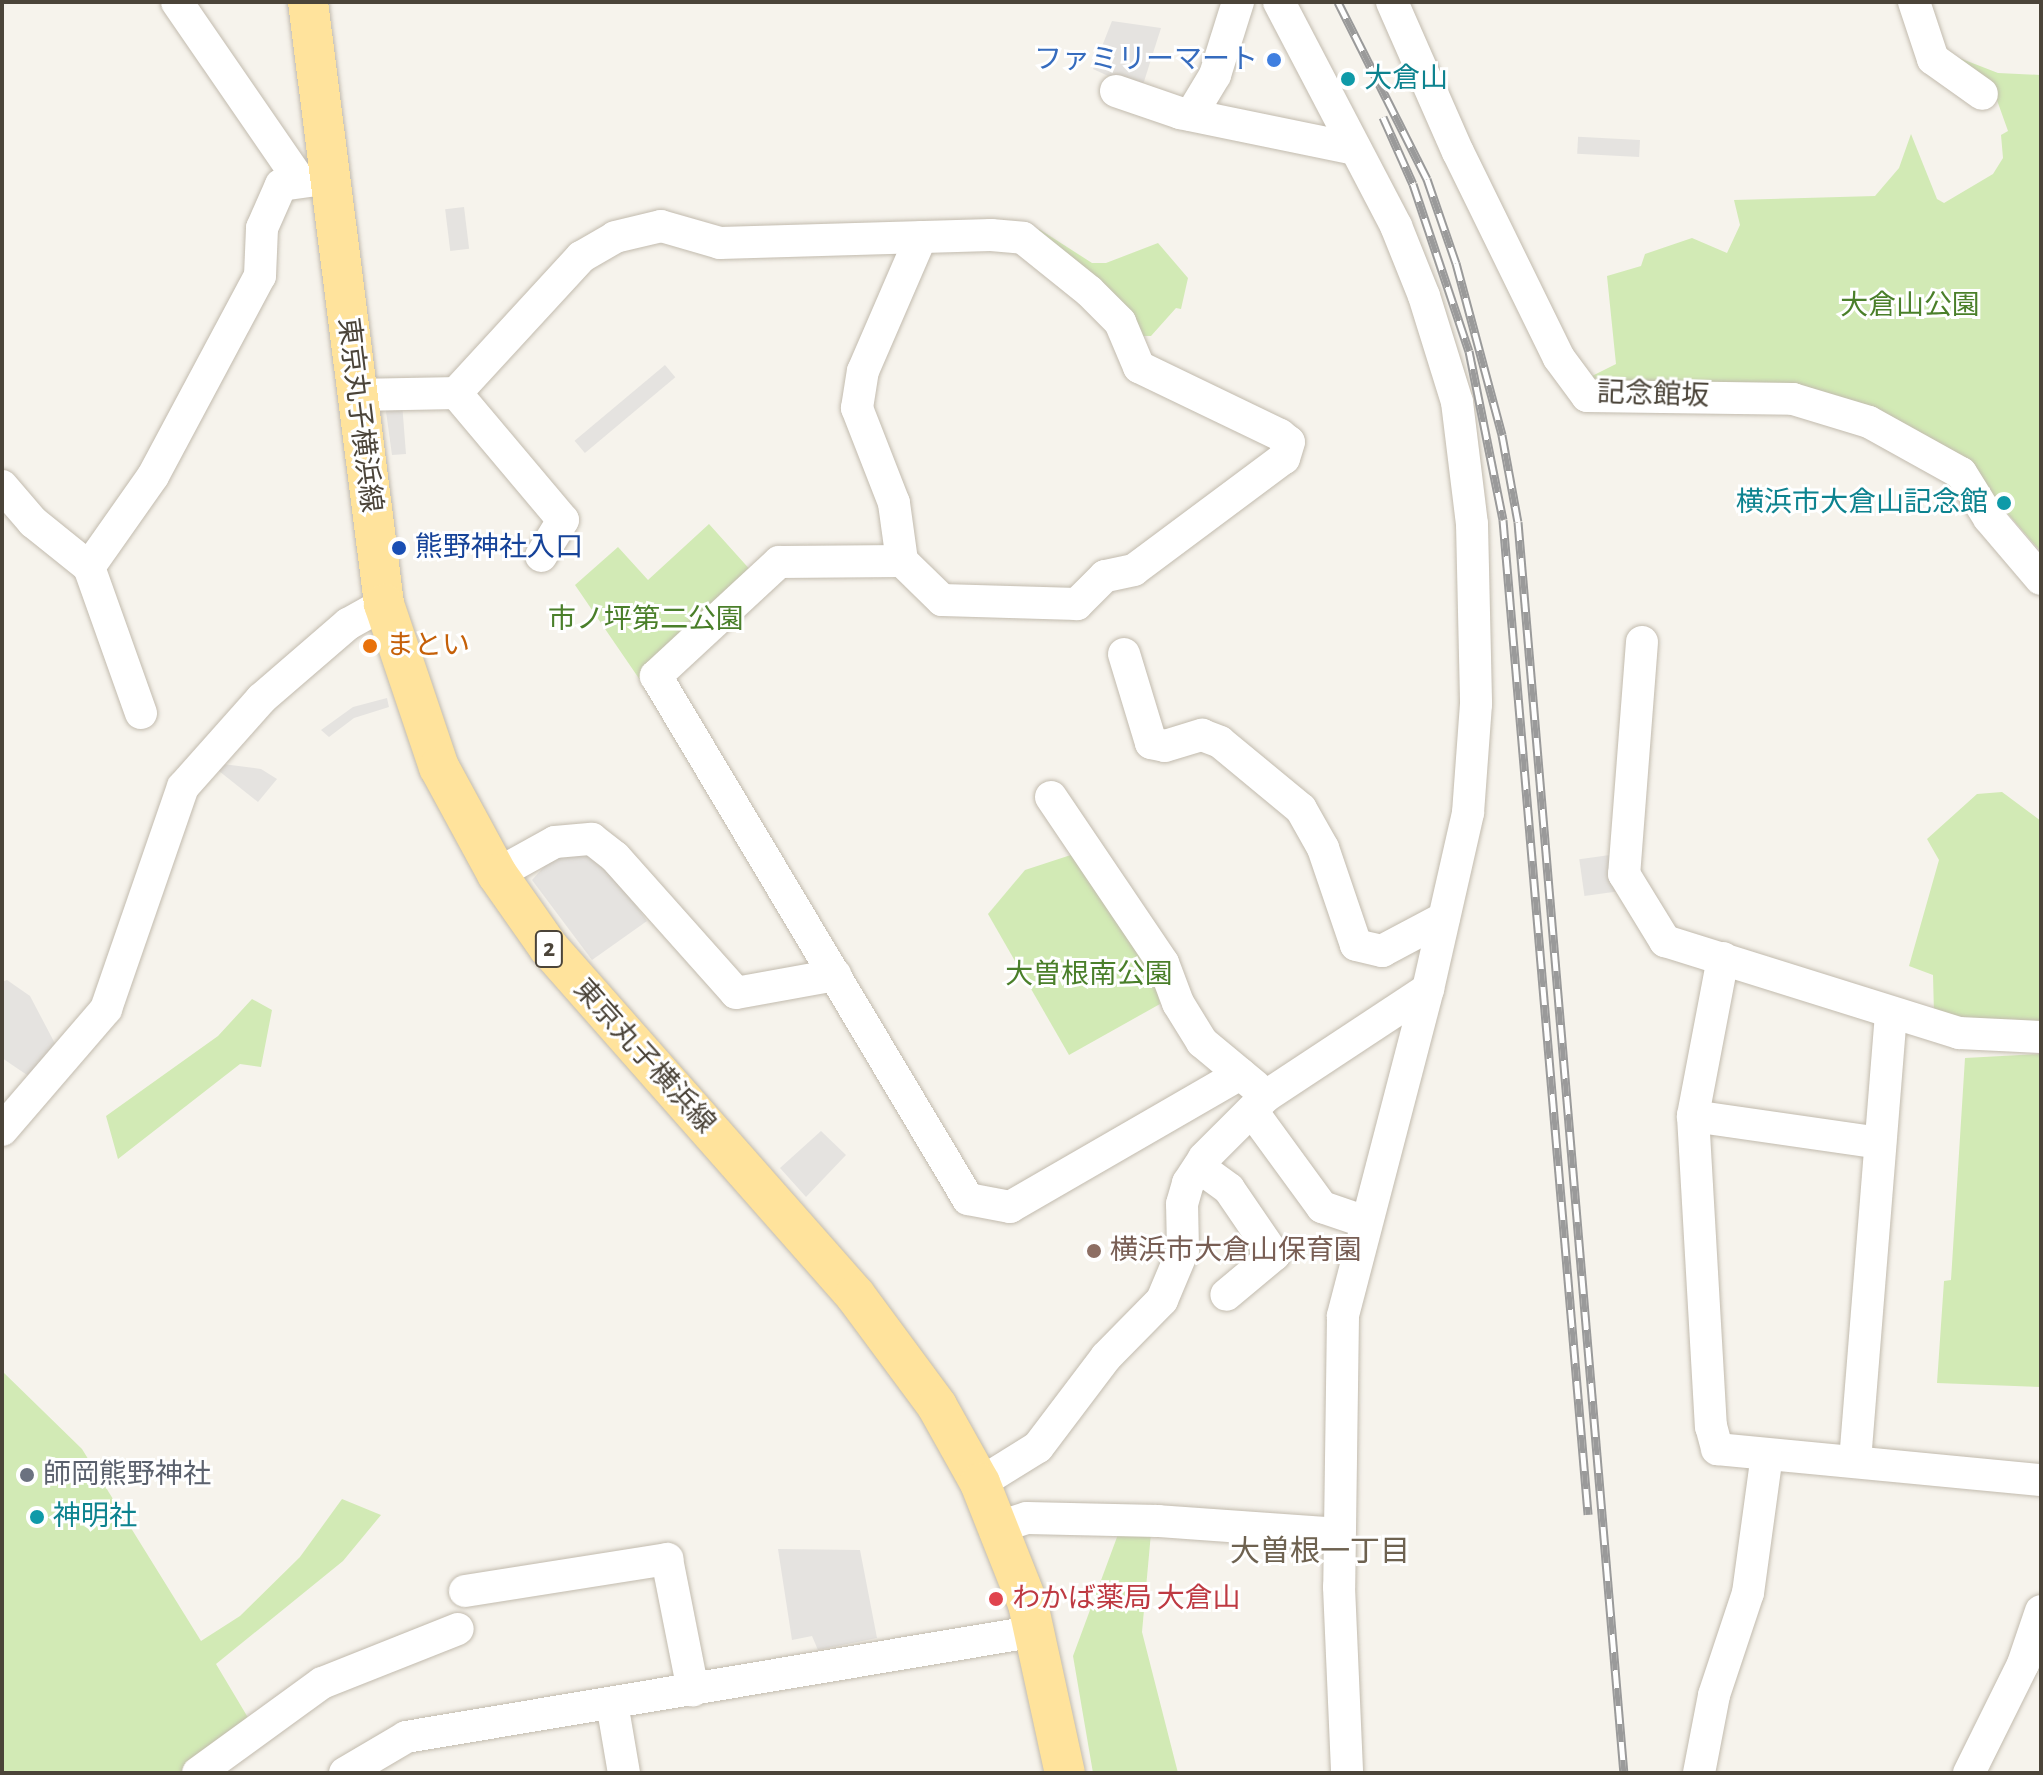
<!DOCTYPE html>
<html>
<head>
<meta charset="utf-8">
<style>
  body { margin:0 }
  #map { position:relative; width:2043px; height:1775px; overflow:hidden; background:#f6f3ec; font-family:"Alegreya Sans","Noto Sans JP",sans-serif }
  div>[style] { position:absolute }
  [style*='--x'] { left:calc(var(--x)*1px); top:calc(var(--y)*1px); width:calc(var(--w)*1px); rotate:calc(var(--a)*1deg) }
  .green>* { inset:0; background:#d2eab5 }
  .parking>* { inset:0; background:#e5e3e0; transform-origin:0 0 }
  .roads { filter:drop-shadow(0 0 2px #c2bbae) drop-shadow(0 0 2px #c2bbae) }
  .minor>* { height:32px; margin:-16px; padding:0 16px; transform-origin:16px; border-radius:16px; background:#fff }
  .major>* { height:40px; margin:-20px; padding:0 20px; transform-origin:20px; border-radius:20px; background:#ffe39c }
  .rail>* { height:9px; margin-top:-4.5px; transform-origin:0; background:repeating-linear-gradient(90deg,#fff 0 18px,#9a9a9a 0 36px); box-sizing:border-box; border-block:2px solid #9a9a9a }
  .dots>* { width:22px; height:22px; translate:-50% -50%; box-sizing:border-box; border:4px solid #fff; border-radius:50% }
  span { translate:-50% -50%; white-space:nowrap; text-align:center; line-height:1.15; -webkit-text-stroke:6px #fff; paint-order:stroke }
  .shield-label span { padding:2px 6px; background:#fff; border:2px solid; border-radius:6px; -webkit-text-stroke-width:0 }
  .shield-label { font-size:26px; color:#4b4439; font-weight:700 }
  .shop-label { font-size:28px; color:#366cbe }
  .right { translate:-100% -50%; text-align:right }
  .culture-label { font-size:28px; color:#0d838f }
  .left { translate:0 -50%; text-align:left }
  .park-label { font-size:28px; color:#4a7f2a }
  .street-label { font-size:28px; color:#4b4439 }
  .transit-label { font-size:28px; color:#164399 }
  .food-label { font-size:28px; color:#c56008 }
  .education-label { font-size:28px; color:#785e54 }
  .worship-label { font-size:28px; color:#5b616d }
  .health-label { font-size:28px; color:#be3a42 }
  .neighbourhood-label { font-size:30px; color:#6e6250 }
  .frame { position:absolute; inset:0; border:4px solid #4b4439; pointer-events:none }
</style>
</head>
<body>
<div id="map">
  <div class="green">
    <i style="clip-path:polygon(1949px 54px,1998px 73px,2041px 75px,2041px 552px,1977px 478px,1817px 390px,1621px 385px,1590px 377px,1616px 364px,1607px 276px,1641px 266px,1645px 254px,1692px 238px,1727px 253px,1740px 225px,1734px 200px,1875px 196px,1899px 168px,1911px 134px,1937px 199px,1944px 203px,1993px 174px,2003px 158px,2001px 135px,2008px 131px,1993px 89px)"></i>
    <i style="clip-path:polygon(1039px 229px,1092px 263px,1106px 263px,1158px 243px,1188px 278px,1181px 309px,1176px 308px,1151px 336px,1131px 336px,1033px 238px)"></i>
    <i style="clip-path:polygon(709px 524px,753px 573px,640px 680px,575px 585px,618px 547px,648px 580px)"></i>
    <i style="clip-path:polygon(2002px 792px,2041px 821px,2041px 1031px,1934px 1014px,1933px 975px,1909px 966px,1939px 860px,1927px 839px,1977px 794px)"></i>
    <i style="clip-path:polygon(1077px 853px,1152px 968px,1160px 1004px,1069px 1055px,988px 914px,1025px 870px)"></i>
    <i style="clip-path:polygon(252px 999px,272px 1010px,261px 1067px,240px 1064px,118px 1159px,106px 1116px,218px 1036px)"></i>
    <i style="clip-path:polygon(2041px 1054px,2041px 1387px,1937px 1383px,1944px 1281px,1951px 1280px,1965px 1058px)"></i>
    <i style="clip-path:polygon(2px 1371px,82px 1449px,201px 1641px,240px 1616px,300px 1557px,342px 1499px,381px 1515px,343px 1561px,216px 1664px,250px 1721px,180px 1773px,2px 1773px)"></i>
    <i style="clip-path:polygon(1120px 1529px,1151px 1533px,1142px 1632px,1178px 1773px,1093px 1773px,1073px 1656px)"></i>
  </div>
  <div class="parking">
    <i style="clip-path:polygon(1112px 21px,1161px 28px,1141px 91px,1093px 69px)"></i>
    <i style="left:1640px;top:140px;width:17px;height:62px;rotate:93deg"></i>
    <i style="left:464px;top:207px;width:42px;height:19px;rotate:83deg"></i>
    <i style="left:665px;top:365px;width:16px;height:118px;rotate:50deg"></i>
    <i style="clip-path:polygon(402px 403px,406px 454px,392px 455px,385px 404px)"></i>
    <i style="clip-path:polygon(387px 698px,389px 707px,354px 718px,329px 737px,321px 730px,353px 707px)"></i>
    <i style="clip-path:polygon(223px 764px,261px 769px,277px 779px,258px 802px,219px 771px)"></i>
    <i style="clip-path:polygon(582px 847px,606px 864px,647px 921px,592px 960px,532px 880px,550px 860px)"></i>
    <i style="left:1610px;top:855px;width:37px;height:31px;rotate:82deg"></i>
    <i style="clip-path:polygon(7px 980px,30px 996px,61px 1055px,30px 1077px,2px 1058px,2px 982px)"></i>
    <i style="clip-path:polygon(821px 1131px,846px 1155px,806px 1197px,780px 1168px)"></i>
    <i style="clip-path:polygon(778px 1549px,860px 1550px,877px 1638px,818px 1650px,812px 1636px,792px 1640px)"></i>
  </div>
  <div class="roads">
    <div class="minor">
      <i style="--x:177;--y:2;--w:217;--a:55.5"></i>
      <i style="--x:1279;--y:2;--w:253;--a:62.4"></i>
      <i style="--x:1396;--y:226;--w:75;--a:68.2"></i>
      <i style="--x:1424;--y:296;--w:111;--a:72.7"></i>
      <i style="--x:1457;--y:402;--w:123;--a:83"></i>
      <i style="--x:1472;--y:524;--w:180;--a:88.7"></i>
      <i style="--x:1476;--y:704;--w:109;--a:94.2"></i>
      <i style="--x:1468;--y:813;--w:180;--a:102.8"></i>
      <i style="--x:1428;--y:989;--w:338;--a:104.6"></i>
      <i style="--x:1343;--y:1316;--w:271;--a:90.8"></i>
      <i style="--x:1339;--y:1587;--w:186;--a:87.5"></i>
      <i style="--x:1392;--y:2;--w:164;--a:66.3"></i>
      <i style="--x:1458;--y:152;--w:229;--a:63.9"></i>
      <i style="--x:1559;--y:358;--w:47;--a:53.6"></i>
      <i style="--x:1587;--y:396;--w:206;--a:0.8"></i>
      <i style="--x:1793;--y:399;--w:79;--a:16.8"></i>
      <i style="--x:1869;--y:422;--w:105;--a:29"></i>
      <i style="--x:1961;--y:473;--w:53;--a:58.1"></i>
      <i style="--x:1989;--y:518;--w:80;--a:49.6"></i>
      <i style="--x:1914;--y:2;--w:60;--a:71.6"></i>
      <i style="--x:1933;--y:59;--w:60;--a:35.5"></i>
      <i style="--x:1116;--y:91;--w:68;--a:19"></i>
      <i style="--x:1180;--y:113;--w:179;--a:11.6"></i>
      <i style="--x:1191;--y:115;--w:47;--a:-59"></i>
      <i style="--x:1215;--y:75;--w:77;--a:-72.5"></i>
      <i style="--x:456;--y:393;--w:166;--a:49.9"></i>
      <i style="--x:563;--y:520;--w:42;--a:121.4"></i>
      <i style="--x:356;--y:395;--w:100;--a:-1.1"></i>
      <i style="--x:456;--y:393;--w:185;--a:-47.4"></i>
      <i style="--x:581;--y:257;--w:39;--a:-30"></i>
      <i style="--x:615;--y:237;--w:47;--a:-13.4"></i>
      <i style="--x:661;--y:226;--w:61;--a:16.1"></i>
      <i style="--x:720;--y:243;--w:271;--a:-1.7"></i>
      <i style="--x:991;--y:235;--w:32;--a:5"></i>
      <i style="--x:1023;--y:238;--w:85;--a:38.8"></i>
      <i style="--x:1089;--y:291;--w:44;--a:45"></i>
      <i style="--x:1120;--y:322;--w:49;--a:67.1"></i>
      <i style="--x:1139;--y:367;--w:157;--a:25.7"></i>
      <i style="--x:1280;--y:435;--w:11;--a:38"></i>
      <i style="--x:1289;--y:442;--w:17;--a:107"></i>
      <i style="--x:1284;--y:458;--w:187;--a:143.3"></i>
      <i style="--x:1134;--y:570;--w:30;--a:168"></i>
      <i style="--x:1105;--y:576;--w:40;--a:135"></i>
      <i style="--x:1077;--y:604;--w:135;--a:-178.3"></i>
      <i style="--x:942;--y:600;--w:56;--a:-135.7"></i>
      <i style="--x:902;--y:561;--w:123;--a:179.5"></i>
      <i style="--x:779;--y:562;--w:168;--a:137.2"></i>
      <i style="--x:656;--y:676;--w:609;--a:59.18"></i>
      <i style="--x:968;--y:1199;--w:43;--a:10.8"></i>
      <i style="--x:1010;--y:1207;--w:266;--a:-30"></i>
      <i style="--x:2;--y:486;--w:48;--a:49.3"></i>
      <i style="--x:33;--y:522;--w:72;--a:38.8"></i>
      <i style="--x:89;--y:567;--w:155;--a:70.4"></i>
      <i style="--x:902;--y:561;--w:59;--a:-97.9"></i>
      <i style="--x:894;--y:503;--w:102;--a:-111.3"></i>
      <i style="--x:857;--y:408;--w:37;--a:-81"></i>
      <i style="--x:863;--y:371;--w:146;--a:-66.6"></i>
      <i style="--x:89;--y:567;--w:111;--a:-54.9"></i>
      <i style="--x:153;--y:476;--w:227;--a:-61.9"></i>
      <i style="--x:260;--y:276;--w:48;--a:-87.6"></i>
      <i style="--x:262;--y:228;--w:47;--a:-66.2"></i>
      <i style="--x:281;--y:185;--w:49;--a:-8.1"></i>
      <i style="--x:1642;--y:642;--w:233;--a:94.4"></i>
      <i style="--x:1624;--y:874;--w:79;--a:58.5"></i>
      <i style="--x:1665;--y:941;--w:308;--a:17.4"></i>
      <i style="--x:1959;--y:1033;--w:82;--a:2.8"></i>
      <i style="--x:1124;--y:654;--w:93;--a:73.1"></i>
      <i style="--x:1151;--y:743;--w:14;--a:12"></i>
      <i style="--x:1165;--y:746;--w:39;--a:-17"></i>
      <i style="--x:1202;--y:735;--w:19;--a:21"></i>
      <i style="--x:1220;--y:742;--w:105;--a:39.6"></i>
      <i style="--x:1301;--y:809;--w:45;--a:60.6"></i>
      <i style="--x:1323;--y:848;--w:102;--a:71.2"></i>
      <i style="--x:1356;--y:945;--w:27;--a:13"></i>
      <i style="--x:1382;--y:951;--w:70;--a:-28"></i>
      <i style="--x:1051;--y:797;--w:200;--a:56"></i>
      <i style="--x:1163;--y:963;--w:43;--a:69.4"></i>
      <i style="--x:1178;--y:1003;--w:46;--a:58.4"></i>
      <i style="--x:1202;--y:1042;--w:69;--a:39.7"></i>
      <i style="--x:497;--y:874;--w:66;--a:-28.9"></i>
      <i style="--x:555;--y:842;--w:37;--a:-5"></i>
      <i style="--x:592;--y:839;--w:29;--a:38"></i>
      <i style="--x:615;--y:857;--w:182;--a:48.3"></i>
      <i style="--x:736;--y:993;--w:101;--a:-10.3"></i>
      <i style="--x:1723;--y:958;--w:161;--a:100.8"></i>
      <i style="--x:1693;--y:1116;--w:311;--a:86.7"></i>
      <i style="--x:1711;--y:1426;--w:24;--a:75"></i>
      <i style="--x:1717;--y:1449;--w:325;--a:5.5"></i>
      <i style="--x:1252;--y:1111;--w:119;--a:53.9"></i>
      <i style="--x:1322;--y:1207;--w:46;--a:18.8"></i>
      <i style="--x:1693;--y:1116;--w:189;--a:8.2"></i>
      <i style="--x:2;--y:1130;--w:160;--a:-49.3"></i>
      <i style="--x:106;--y:1009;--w:235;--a:-70.9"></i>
      <i style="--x:183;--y:787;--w:118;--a:-48.4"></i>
      <i style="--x:261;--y:699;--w:115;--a:-40.8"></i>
      <i style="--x:348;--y:624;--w:41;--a:-29.1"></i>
      <i style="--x:1199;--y:1167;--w:37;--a:36"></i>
      <i style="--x:1229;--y:1189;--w:80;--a:55.7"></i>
      <i style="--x:1274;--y:1255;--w:62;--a:140.2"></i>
      <i style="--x:1855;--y:1461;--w:447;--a:-85.4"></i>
      <i style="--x:980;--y:1483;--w:68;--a:-31.8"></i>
      <i style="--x:1038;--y:1447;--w:113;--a:-52.9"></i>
      <i style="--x:1106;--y:1357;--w:80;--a:-45.5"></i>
      <i style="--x:1162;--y:1300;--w:54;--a:-67.2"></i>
      <i style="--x:1183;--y:1250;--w:46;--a:-91.2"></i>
      <i style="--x:1182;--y:1204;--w:22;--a:-74"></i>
      <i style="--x:1188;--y:1183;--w:30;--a:-57"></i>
      <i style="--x:1204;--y:1158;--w:88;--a:-45"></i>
      <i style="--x:1266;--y:1096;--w:194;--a:-33.4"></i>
      <i style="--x:999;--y:1527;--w:29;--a:-18"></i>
      <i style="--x:1027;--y:1518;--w:131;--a:1.3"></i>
      <i style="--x:1158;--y:1521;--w:180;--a:4.1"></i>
      <i style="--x:465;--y:1591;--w:205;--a:-9"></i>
      <i style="--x:667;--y:1559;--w:134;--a:78.8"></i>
      <i style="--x:612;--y:1703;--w:71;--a:80.3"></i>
      <i style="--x:198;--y:1773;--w:153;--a:-36"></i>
      <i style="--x:322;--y:1683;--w:146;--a:-21.7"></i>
      <i style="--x:345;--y:1773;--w:71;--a:-30.5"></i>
      <i style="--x:406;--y:1737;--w:640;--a:-9.54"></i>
      <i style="--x:1699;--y:1773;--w:79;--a:-79.1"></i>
      <i style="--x:1714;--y:1695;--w:108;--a:-71.6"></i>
      <i style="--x:1748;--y:1593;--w:139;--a:-82.2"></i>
      <i style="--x:1969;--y:1773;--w:122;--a:-63.6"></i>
      <i style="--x:2023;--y:1664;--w:56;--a:-71.2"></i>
    </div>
    <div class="major">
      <i style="--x:308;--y:2;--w:607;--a:82.8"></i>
      <i style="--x:384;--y:604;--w:172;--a:71.4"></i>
      <i style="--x:439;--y:767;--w:122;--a:61.5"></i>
      <i style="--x:497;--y:874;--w:90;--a:54.9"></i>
      <i style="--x:549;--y:948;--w:463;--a:48.6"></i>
      <i style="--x:855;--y:1295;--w:138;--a:53.5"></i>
      <i style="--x:937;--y:1406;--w:88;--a:60.8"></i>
      <i style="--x:980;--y:1483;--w:130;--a:68.4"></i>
      <i style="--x:1028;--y:1604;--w:173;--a:77.7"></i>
    </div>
  </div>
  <div class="rail">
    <i style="--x:1338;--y:2;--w:198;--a:63.3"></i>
    <i style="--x:1427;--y:179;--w:89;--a:71"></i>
    <i style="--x:1456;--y:263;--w:178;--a:75"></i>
    <i style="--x:1502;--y:435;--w:88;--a:79.6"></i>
    <i style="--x:1518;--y:522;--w:1255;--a:85.16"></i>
    <i style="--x:1383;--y:117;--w:73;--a:65.9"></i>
    <i style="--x:1413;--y:184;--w:176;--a:71.5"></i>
    <i style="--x:1469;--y:351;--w:172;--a:78.6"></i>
    <i style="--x:1503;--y:520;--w:998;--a:85.11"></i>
  </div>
  <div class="dots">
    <i style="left:1274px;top:60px;background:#3f7fe0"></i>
    <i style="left:1348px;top:79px;background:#0f9aa8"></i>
    <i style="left:2004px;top:503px;background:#0f9aa8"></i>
    <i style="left:399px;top:548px;background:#1a4fb4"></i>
    <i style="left:370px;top:646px;background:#e8710a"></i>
    <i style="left:1094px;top:1251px;background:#8d6e63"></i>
    <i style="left:27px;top:1475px;background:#6b7280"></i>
    <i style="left:37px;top:1517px;background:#0f9aa8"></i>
    <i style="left:996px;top:1599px;background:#e0444e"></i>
  </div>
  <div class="shield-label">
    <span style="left:549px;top:949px">2</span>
  </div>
  <div class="shop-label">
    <span class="right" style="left:1258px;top:60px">ファミリーマート</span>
  </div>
  <div class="culture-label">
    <span class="left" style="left:1364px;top:79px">大倉山</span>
    <span class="right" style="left:1988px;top:503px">横浜市大倉山記念館</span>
    <span class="left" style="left:53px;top:1517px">神明社</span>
  </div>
  <div class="park-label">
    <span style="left:1910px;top:306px">大倉山公園</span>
    <span style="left:646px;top:620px">市ノ坪第二公園</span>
    <span style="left:1089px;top:975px">大曽根南公園</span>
  </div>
  <div class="street-label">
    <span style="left:1653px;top:395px;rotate:2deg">記念館坂</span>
    <span style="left:359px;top:415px;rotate:83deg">東京丸子横浜線</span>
    <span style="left:644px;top:1057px;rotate:48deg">東京丸子横浜線</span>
  </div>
  <div class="transit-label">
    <span class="left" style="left:415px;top:548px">熊野神社入口</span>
  </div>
  <div class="food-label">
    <span class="left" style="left:386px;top:646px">まとい</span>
  </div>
  <div class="education-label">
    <span class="left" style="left:1110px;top:1251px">横浜市大倉山保育園</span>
  </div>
  <div class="worship-label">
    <span class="left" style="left:43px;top:1475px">師岡熊野神社</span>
  </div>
  <div class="health-label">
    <span class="left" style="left:1012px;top:1599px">わかば薬局 大倉山</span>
  </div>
  <div class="neighbourhood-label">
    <span style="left:1320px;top:1552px">大曽根一丁目</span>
  </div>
  <div class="frame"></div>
</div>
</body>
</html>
